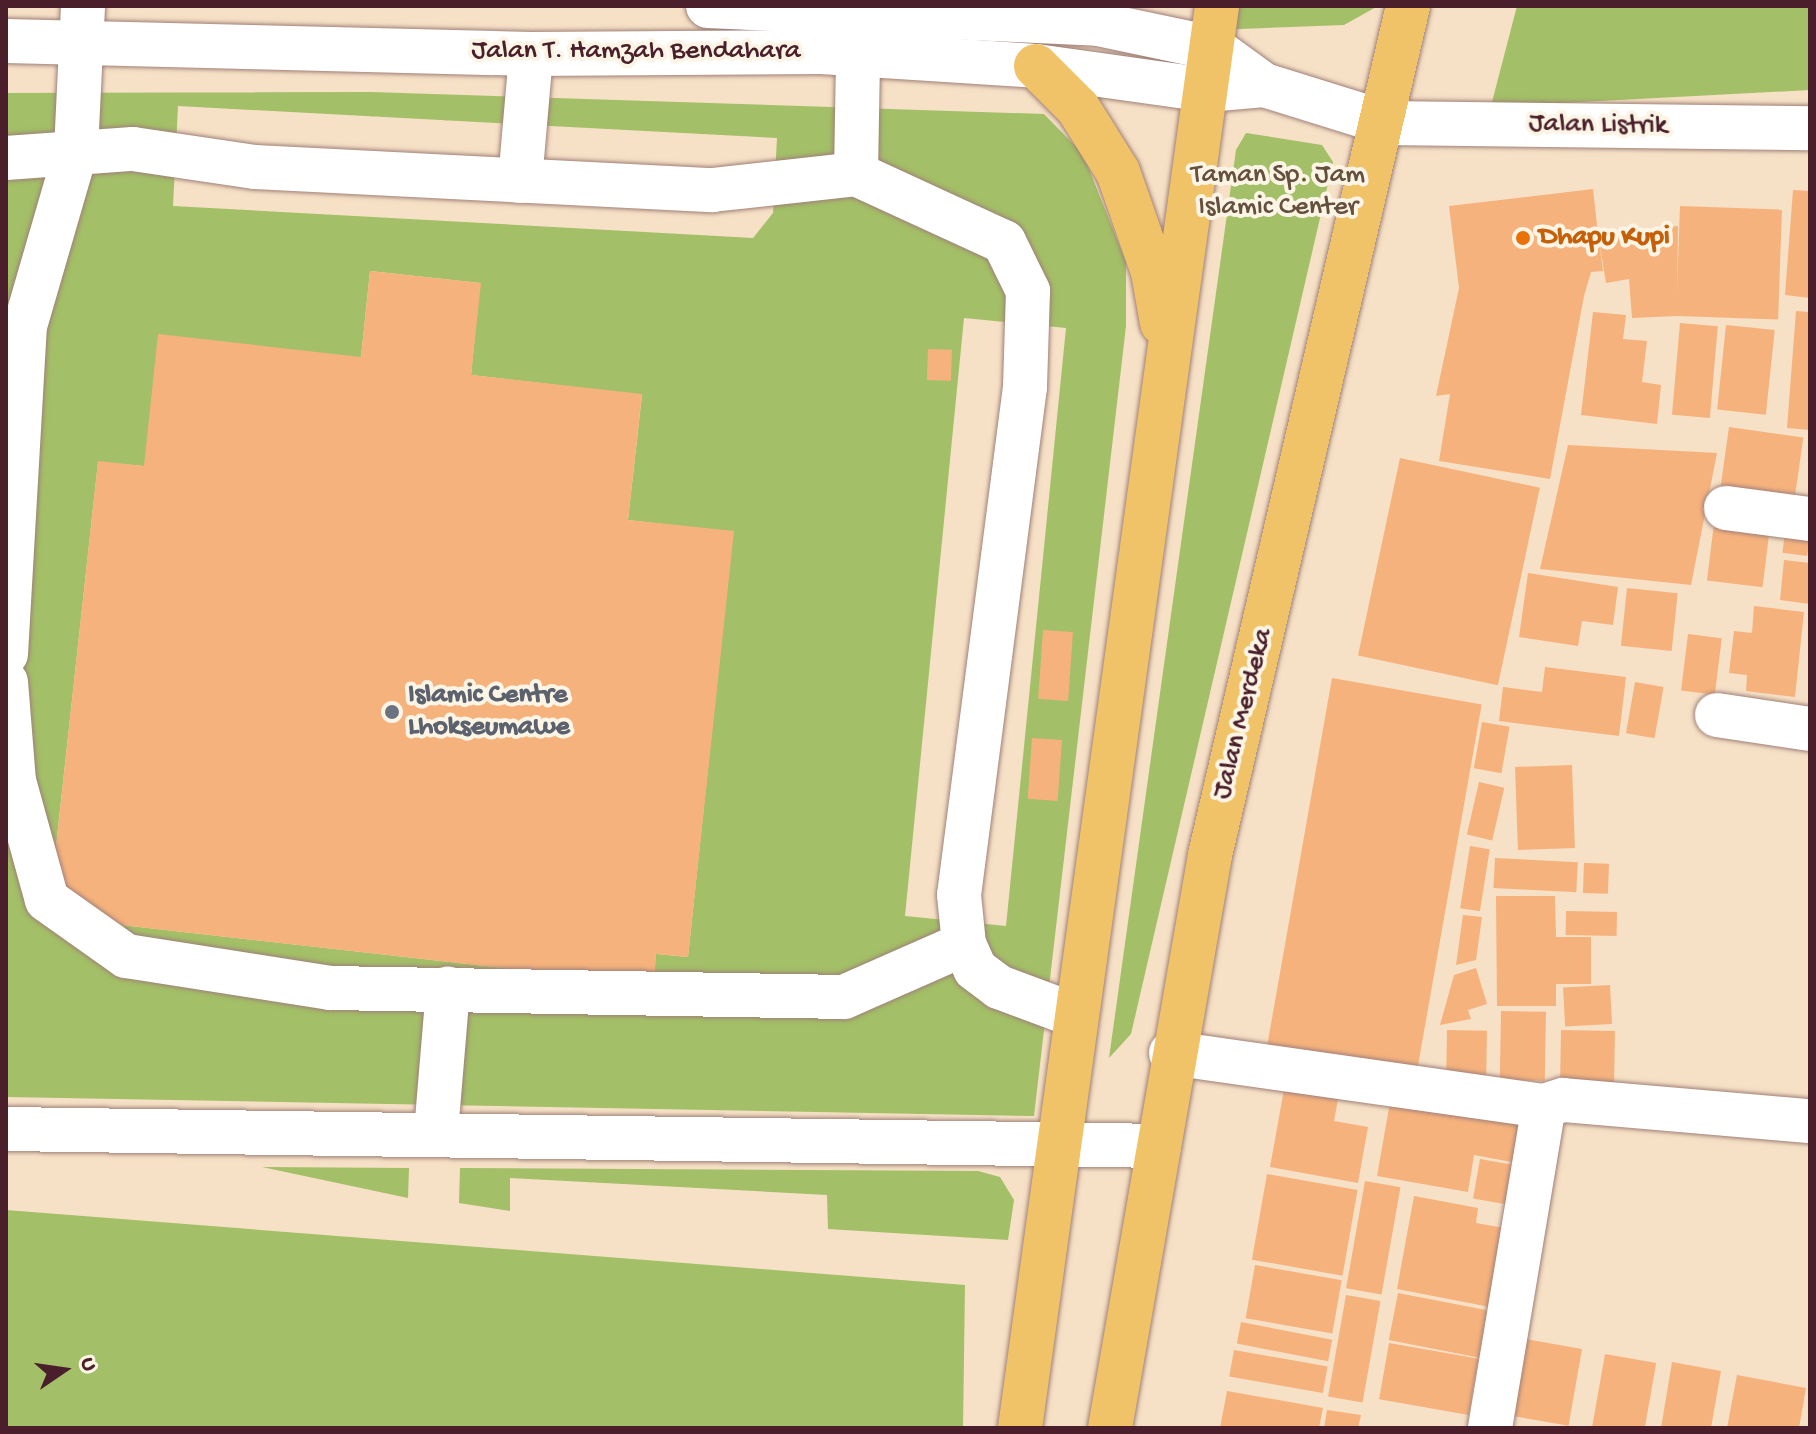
<!DOCTYPE html>
<html>
<head>
<meta charset="utf-8">
<style>
  body { margin:0 }
  #map { position:relative; width:1816px; height:1434px; overflow:hidden; background:#f6e0c6; font-family:"Gochi Hand",sans-serif }
  div>[style] { position:absolute }
  [style*='--x'] { left:calc(var(--x)*1px); top:calc(var(--y)*1px); width:calc(var(--w)*1px); rotate:calc(var(--a)*1deg) }
  .green>* { inset:0; background:#a3bf67 }
  .building>* { inset:0; background:#f6b27d; transform-origin:0 0 }
  .roads { filter:drop-shadow(0 0 2px #a08078) drop-shadow(0 0 2px #a08078) }
  .minor>* { height:44px; margin:-22px; padding:0 22px; transform-origin:22px; border-radius:22px; background:#fff }
  .major>* { height:44px; margin:-22px; padding:0 22px; transform-origin:22px; border-radius:22px; background:#f0c369 }
  .dots>* { width:22px; height:22px; translate:-50% -50%; box-sizing:border-box; border:4px solid #fcf5e5; border-radius:50% }
  span { translate:-50% -50%; white-space:nowrap; text-align:center; line-height:1.15; -webkit-text-stroke:8px #fcf5e5; paint-order:stroke }
  .street-label { font-size:28px; color:#4a1f2b }
  .park-label { font-size:28px; color:#654f3d }
  .food-label { font-size:28px; color:#c56008; font-weight:700 }
  .left { translate:0 -50%; text-align:left }
  .worship-label { font-size:28px; color:#5b616d; font-weight:700 }
  .frame { position:absolute; inset:0; border:8px solid #4a1f2b; pointer-events:none }
  .north { position:absolute; left:24px; top:1330px; width:80px; height:80px; -webkit-text-stroke:6px #fcf5e5; paint-order:stroke; rotate:77deg; font-size:22px; font-weight:700; line-height:32px; text-align:center; color:#4a1f2b }
  .north::after { content:''; display:block; margin:auto; width:28px; height:36px; background:#4a1f2b; clip-path:polygon(50% 0,100% 100%,50% 72%,0 100%) }
</style>
</head>
<body>
<div id="map">
  <div class="green">
    <i style="clip-path:polygon(1219px 6px,1378px 6px,1344px 25px,1215px 30px)"></i>
    <i style="clip-path:polygon(1517px 6px,1810px 6px,1810px 90px,1504px 106px,1492px 102px)"></i>
    <i style="clip-path:polygon(evenodd,371px 92px,1044px 114px,1083px 154px,1126px 262px,1126px 326px,1034px 1116px,6px 1097px,6px 93px,371px 92px,178px 106px,777px 138px,773px 213px,753px 238px,173px 206px,178px 106px,371px 92px,370px 271px,480px 283px,471px 375px,642px 395px,628px 520px,733px 532px,688px 957px,656px 954px,653px 985px,77px 920px,51px 892px,98px 462px,144px 466px,361px 357px,370px 271px,371px 92px,964px 318px,1066px 328px,1006px 926px,905px 916px,964px 318px)"></i>
    <i style="clip-path:polygon(1246px 133px,1322px 145px,1333px 162px,1131px 1034px,1109px 1058px,1236px 150px)"></i>
    <i style="clip-path:polygon(262px 1167px,409px 1168px,408px 1198px)"></i>
    <i style="clip-path:polygon(460px 1168px,978px 1171px,1000px 1177px,1014px 1200px,1008px 1240px,828px 1229px,827px 1195px,510px 1178px,510px 1211px,459px 1203px)"></i>
    <i style="clip-path:polygon(6px 1210px,965px 1285px,963px 1428px,6px 1428px)"></i>
  </div>
  <div class="building">
    <i style="clip-path:polygon(1593px 189px,1598px 234px,1678px 226px,1677px 316px,1632px 318px,1629px 279px,1606px 283px,1599px 240px,1603px 271px,1591px 272px,1584px 296px,1550px 479px,1439px 461px,1450px 394px,1436px 396px,1459px 288px,1449px 206px)"></i>
    <i style="clip-path:polygon(1793px 190px,1810px 191px,1810px 298px,1785px 295px)"></i>
    <i style="left:1680px;top:206px;width:102px;height:110px;rotate:2deg"></i>
    <i style="clip-path:polygon(370px 271px,481px 283px,471px 375px,642px 394px,628px 520px,734px 531px,688px 957px,656px 954px,654px 985px,77px 920px,51px 893px,98px 461px,144px 466px,158px 334px,361px 357px)"></i>
    <i style="clip-path:polygon(1796px 311px,1810px 312px,1810px 430px,1787px 428px)"></i>
    <i style="clip-path:polygon(1593px 312px,1626px 315px,1623px 339px,1647px 341px,1642px 382px,1661px 385px,1657px 424px,1581px 415px)"></i>
    <i style="left:1680px;top:323px;width:38px;height:92px;rotate:5deg"></i>
    <i style="left:1726px;top:325px;width:49px;height:85px;rotate:6deg"></i>
    <i style="left:928px;top:349px;width:24px;height:31px;rotate:2deg"></i>
    <i style="left:1729px;top:427px;width:75px;height:71px;rotate:8deg"></i>
    <i style="clip-path:polygon(1568px 445px,1717px 453px,1691px 585px,1540px 569px)"></i>
    <i style="left:1400px;top:458px;width:143px;height:202px;rotate:12deg"></i>
    <i style="left:1715px;top:515px;width:56px;height:66px;rotate:7deg"></i>
    <i style="left:1785px;top:532px;width:25px;height:21px;rotate:7deg"></i>
    <i style="clip-path:polygon(1784px 560px,1810px 563px,1810px 604px,1780px 600px)"></i>
    <i style="clip-path:polygon(1528px 573px,1618px 587px,1613px 625px,1582px 621px,1578px 646px,1519px 637px)"></i>
    <i style="left:1627px;top:588px;width:51px;height:58px;rotate:6deg"></i>
    <i style="clip-path:polygon(1754px 606px,1804px 612px,1795px 697px,1746px 691px,1747px 675px,1729px 673px,1734px 631px,1752px 633px)"></i>
    <i style="left:1043px;top:630px;width:30px;height:69px;rotate:4deg"></i>
    <i style="left:1688px;top:634px;width:34px;height:57px;rotate:7deg"></i>
    <i style="clip-path:polygon(1545px 667px,1626px 677px,1619px 736px,1499px 721px,1503px 687px,1542px 692px)"></i>
    <i style="left:1332px;top:678px;width:152px;height:386px;rotate:10deg"></i>
    <i style="left:1635px;top:682px;width:29px;height:52px;rotate:10deg"></i>
    <i style="left:1482px;top:722px;width:28px;height:47px;rotate:10deg"></i>
    <i style="left:1032px;top:738px;width:30px;height:61px;rotate:4deg"></i>
    <i style="left:1572px;top:765px;width:83px;height:57px;rotate:88deg"></i>
    <i style="left:1479px;top:782px;width:26px;height:54px;rotate:13deg"></i>
    <i style="left:1470px;top:846px;width:20px;height:63px;rotate:9deg"></i>
    <i style="left:1495px;top:858px;width:83px;height:30px;rotate:3deg"></i>
    <i style="left:1584px;top:863px;width:25px;height:30px;rotate:2deg"></i>
    <i style="clip-path:polygon(1496px 896px,1555px 896px,1556px 937px,1591px 937px,1591px 984px,1556px 984px,1556px 1006px,1497px 1006px)"></i>
    <i style="left:1566px;top:911px;width:51px;height:24px;rotate:1deg"></i>
    <i style="clip-path:polygon(1463px 915px,1482px 917px,1476px 960px,1456px 965px)"></i>
    <i style="clip-path:polygon(1476px 968px,1487px 1004px,1468px 1010px,1471px 1019px,1440px 1025px,1454px 975px)"></i>
    <i style="left:1610px;top:985px;width:39px;height:47px;rotate:87deg"></i>
    <i style="left:1501px;top:1011px;width:45px;height:69px;rotate:1deg"></i>
    <i style="left:1447px;top:1030px;width:40px;height:49px;rotate:1deg"></i>
    <i style="left:1561px;top:1030px;width:54px;height:58px;rotate:1deg"></i>
    <i style="clip-path:polygon(1285px 1084px,1339px 1094px,1334px 1121px,1368px 1127px,1358px 1183px,1270px 1167px)"></i>
    <i style="clip-path:polygon(1392px 1091px,1526px 1115px,1517px 1163px,1474px 1155px,1468px 1192px,1377px 1176px)"></i>
    <i style="left:1480px;top:1159px;width:45px;height:40px;rotate:10deg"></i>
    <i style="left:1267px;top:1174px;width:92px;height:87px;rotate:10deg"></i>
    <i style="left:1365px;top:1181px;width:36px;height:109px;rotate:10deg"></i>
    <i style="clip-path:polygon(1414px 1196px,1478px 1208px,1476px 1223px,1510px 1229px,1495px 1308px,1397px 1289px)"></i>
    <i style="left:1255px;top:1265px;width:88px;height:54px;rotate:10deg"></i>
    <i style="left:1398px;top:1293px;width:100px;height:48px;rotate:11deg"></i>
    <i style="left:1346px;top:1295px;width:35px;height:103px;rotate:10deg"></i>
    <i style="left:1241px;top:1322px;width:93px;height:22px;rotate:11deg"></i>
    <i style="left:1520px;top:1338px;width:63px;height:78px;rotate:10deg"></i>
    <i style="left:1389px;top:1343px;width:91px;height:57px;rotate:10deg"></i>
    <i style="left:1234px;top:1350px;width:95px;height:27px;rotate:10deg"></i>
    <i style="left:1605px;top:1354px;width:52px;height:75px;rotate:10deg"></i>
    <i style="clip-path:polygon(1672px 1362px,1721px 1371px,1711px 1428px,1661px 1428px)"></i>
    <i style="clip-path:polygon(1737px 1375px,1806px 1388px,1799px 1428px,1727px 1428px)"></i>
    <i style="clip-path:polygon(1227px 1391px,1323px 1408px,1319px 1428px,1220px 1428px)"></i>
    <i style="clip-path:polygon(1327px 1410px,1361px 1415px,1358px 1428px,1324px 1428px)"></i>
  </div>
  <div class="roads">
    <div class="minor">
      <i style="--x:708;--y:6;--w:390;--a:2.6"></i>
      <i style="--x:1098;--y:24;--w:117;--a:11.8"></i>
      <i style="--x:1213;--y:48;--w:63;--a:36"></i>
      <i style="--x:1264;--y:85;--w:128;--a:17.3"></i>
      <i style="--x:1386;--y:123;--w:424;--a:0.7"></i>
      <i style="--x:6;--y:41;--w:525;--a:1.42"></i>
      <i style="--x:531;--y:54;--w:290;--a:-0.4"></i>
      <i style="--x:821;--y:52;--w:215;--a:3.7"></i>
      <i style="--x:1036;--y:66;--w:173;--a:8"></i>
      <i style="--x:1207;--y:90;--w:57;--a:-5"></i>
      <i style="--x:6;--y:158;--w:127;--a:-4.1"></i>
      <i style="--x:133;--y:149;--w:123;--a:8.4"></i>
      <i style="--x:255;--y:167;--w:458;--a:2.9"></i>
      <i style="--x:712;--y:190;--w:145;--a:-6.3"></i>
      <i style="--x:856;--y:174;--w:119;--a:-89"></i>
      <i style="--x:856;--y:174;--w:163;--a:24.7"></i>
      <i style="--x:1004;--y:242;--w:55;--a:63.9"></i>
      <i style="--x:1028;--y:291;--w:96;--a:91.8"></i>
      <i style="--x:1025;--y:387;--w:512;--a:97.4"></i>
      <i style="--x:959;--y:895;--w:49;--a:84.2"></i>
      <i style="--x:964;--y:944;--w:27;--a:66"></i>
      <i style="--x:975;--y:969;--w:30;--a:37"></i>
      <i style="--x:999;--y:987;--w:80;--a:20.5"></i>
      <i style="--x:520;--y:181;--w:127;--a:-85"></i>
      <i style="--x:1726;--y:508;--w:85;--a:7.5"></i>
      <i style="--x:6;--y:654;--w:329;--a:-86.7"></i>
      <i style="--x:25;--y:326;--w:183;--a:-73.8"></i>
      <i style="--x:76;--y:150;--w:144;--a:-87.2"></i>
      <i style="--x:6;--y:682;--w:99;--a:85.4"></i>
      <i style="--x:14;--y:781;--w:123;--a:74.5"></i>
      <i style="--x:47;--y:900;--w:97;--a:35.3"></i>
      <i style="--x:126;--y:956;--w:206;--a:8.9"></i>
      <i style="--x:330;--y:988;--w:514;--a:1"></i>
      <i style="--x:844;--y:997;--w:131;--a:-23.8"></i>
      <i style="--x:1717;--y:715;--w:94;--a:8.6"></i>
      <i style="--x:1171;--y:1053;--w:377;--a:8.1"></i>
      <i style="--x:6;--y:1129;--w:1153;--a:0.84"></i>
      <i style="--x:436;--y:1132;--w:144;--a:-85.2"></i>
      <i style="--x:1490;--y:1428;--w:326;--a:-80.5"></i>
      <i style="--x:1544;--y:1106;--w:20;--a:-18"></i>
      <i style="--x:1563;--y:1100;--w:248;--a:4.9"></i>
    </div>
    <div class="major">
      <i style="--x:1036;--y:66;--w:59;--a:45"></i>
      <i style="--x:1078;--y:108;--w:75;--a:58"></i>
      <i style="--x:1118;--y:172;--w:106;--a:70.7"></i>
      <i style="--x:1153;--y:272;--w:52;--a:80"></i>
      <i style="--x:1020;--y:1428;--w:1436;--a:-82.11"></i>
      <i style="--x:1110;--y:1428;--w:582;--a:-80.1"></i>
      <i style="--x:1210;--y:855;--w:872;--a:-76.87"></i>
    </div>
  </div>
  <div class="dots">
    <i style="left:1523px;top:238px;background:#e8710a"></i>
    <i style="left:392px;top:712px;background:#6b7280"></i>
  </div>
  <div class="street-label">
    <span style="left:636px;top:52px">Jalan T. Hamzah Bendahara</span>
    <span style="left:1598px;top:126px;rotate:1deg">Jalan Listrik</span>
    <span style="left:1244px;top:714px;rotate:-76deg">Jalan Merdeka</span>
  </div>
  <div class="park-label">
    <span style="left:1278px;top:192px">Taman Sp. Jam<br>Islamic Center</span>
  </div>
  <div class="food-label">
    <span class="left" style="left:1539px;top:238px">Dhapu Kupi</span>
  </div>
  <div class="worship-label">
    <span class="left" style="left:408px;top:712px">Islamic Centre<br>Lhokseumawe</span>
  </div>
  <div class="frame"></div>
  <div class="north">U</div>
</div>
</body>
</html>
